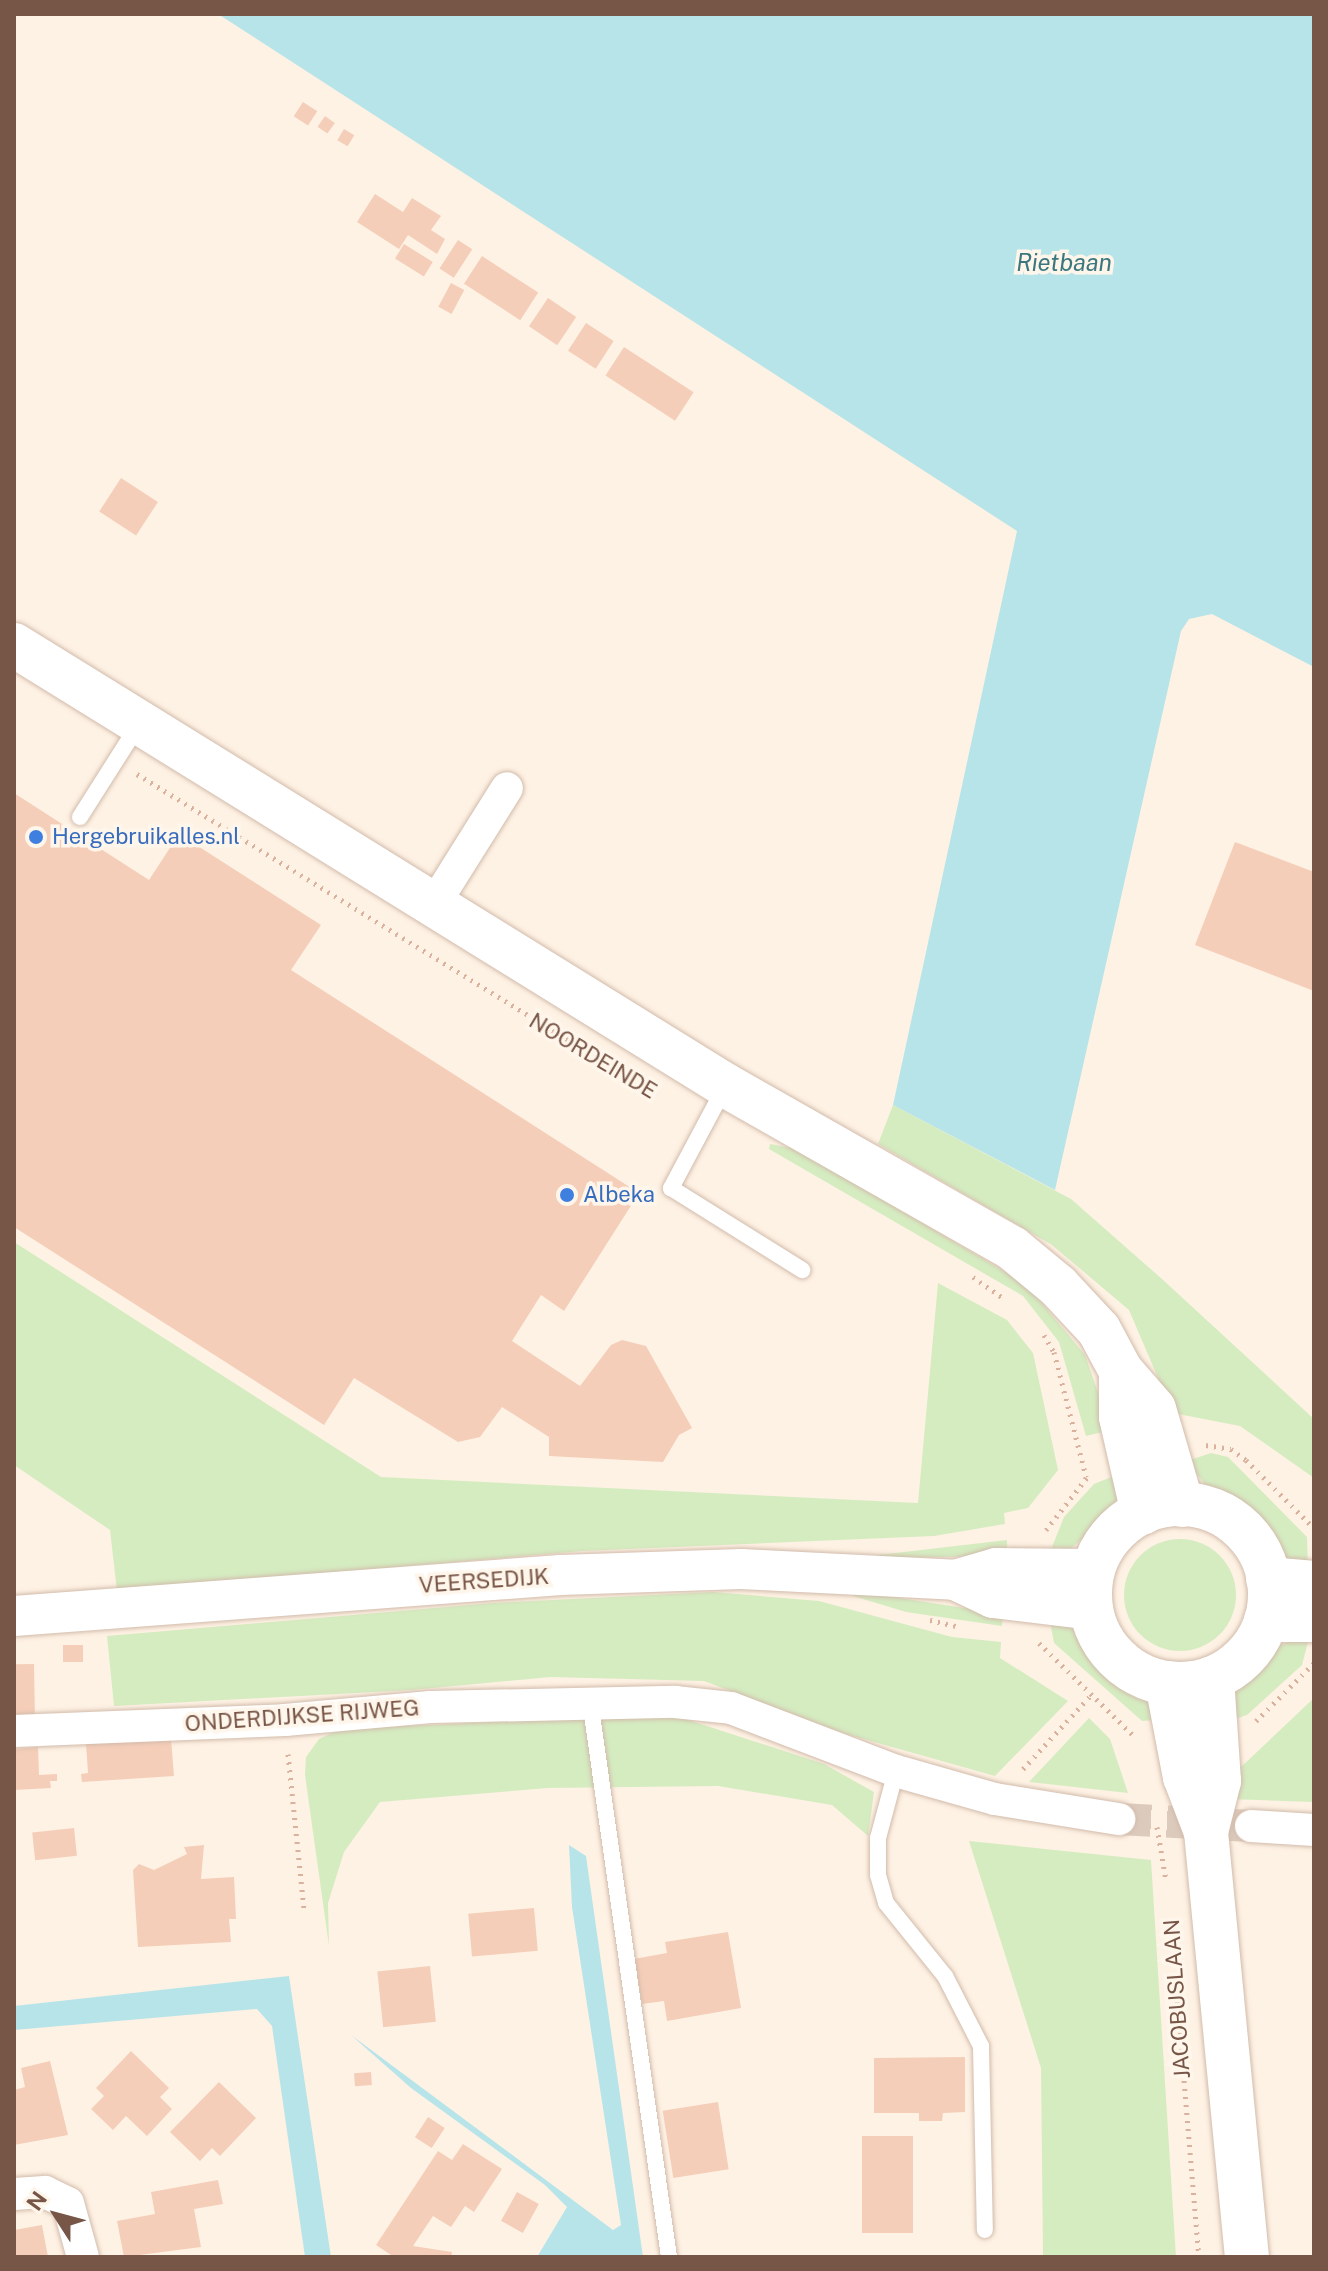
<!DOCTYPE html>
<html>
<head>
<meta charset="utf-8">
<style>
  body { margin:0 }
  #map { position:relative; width:1328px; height:2271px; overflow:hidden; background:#fef2e4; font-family:"Public Sans",sans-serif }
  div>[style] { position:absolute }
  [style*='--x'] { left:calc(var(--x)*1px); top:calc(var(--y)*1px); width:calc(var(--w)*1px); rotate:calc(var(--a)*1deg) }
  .green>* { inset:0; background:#d5ecc1 }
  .round { border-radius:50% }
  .water>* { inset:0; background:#b7e4e9 }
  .building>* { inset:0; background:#f5ceb9; transform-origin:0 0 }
  .minor-tunnel>* { height:32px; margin-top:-16px; transform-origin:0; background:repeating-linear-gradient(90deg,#dccbbd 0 32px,transparent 0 48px) }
  .path>* { height:5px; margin-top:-2.5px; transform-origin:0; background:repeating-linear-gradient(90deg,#dab19c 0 2px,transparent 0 8px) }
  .roads { filter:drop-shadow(0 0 2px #d2bbab) drop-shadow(0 0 2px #d2bbab) }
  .service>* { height:16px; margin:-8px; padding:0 8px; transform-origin:8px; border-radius:8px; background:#fff }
  .minor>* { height:32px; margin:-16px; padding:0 16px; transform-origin:16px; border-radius:16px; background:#fff }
  .tertiary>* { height:40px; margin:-20px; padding:0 20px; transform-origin:20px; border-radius:20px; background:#fff }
  .secondary>* { height:44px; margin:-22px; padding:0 22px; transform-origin:22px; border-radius:22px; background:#fff }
  .secondary>.ring { margin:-22px; padding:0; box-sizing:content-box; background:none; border:44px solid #fff; border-radius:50% }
  .dots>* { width:22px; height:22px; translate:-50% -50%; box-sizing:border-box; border:4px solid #fff6eb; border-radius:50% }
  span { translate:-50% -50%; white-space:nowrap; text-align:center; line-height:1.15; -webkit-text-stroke:7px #fff6eb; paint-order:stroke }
  .shop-label { font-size:22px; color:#366cbe }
  .left { translate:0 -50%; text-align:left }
  .street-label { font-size:22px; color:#785647 }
  .water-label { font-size:24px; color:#3a777e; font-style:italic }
  .frame { position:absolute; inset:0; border:16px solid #785647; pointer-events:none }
  .north { position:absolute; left:16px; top:2175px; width:80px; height:80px; -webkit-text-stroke:6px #fff6eb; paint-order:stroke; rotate:306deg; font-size:22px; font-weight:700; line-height:32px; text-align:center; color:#785647 }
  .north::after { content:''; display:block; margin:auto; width:28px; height:36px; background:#785647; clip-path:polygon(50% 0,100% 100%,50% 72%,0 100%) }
</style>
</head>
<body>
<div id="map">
  <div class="green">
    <i style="clip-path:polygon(893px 1105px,1071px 1199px,1162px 1279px,1314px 1419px,1314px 1478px,1240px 1426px,1173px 1413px,1129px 1310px,1052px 1245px,878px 1144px)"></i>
    <i style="clip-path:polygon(770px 1144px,796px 1149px,1026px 1284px,1085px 1355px,1111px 1430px,1086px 1436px,1059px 1342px,1023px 1296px,769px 1149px)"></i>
    <i style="clip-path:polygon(14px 1242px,381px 1477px,918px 1503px,938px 1283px,1007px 1320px,1033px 1353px,1058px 1470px,1028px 1508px,1004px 1513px,1005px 1524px,934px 1536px,582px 1551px,117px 1591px,110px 1530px,14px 1465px)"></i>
    <i style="clip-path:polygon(1211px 1453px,1228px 1457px,1307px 1537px,1308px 1571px,1282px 1557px,1245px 1509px,1206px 1486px,1187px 1461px)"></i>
    <i style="clip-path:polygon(1119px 1474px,1120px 1495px,1106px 1519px,1069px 1550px,1050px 1552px,1064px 1517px,1094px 1484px)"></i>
    <i class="round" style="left:1124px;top:1539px;width:112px;height:112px"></i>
    <i style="clip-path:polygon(1007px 1540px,1007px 1556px,878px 1558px,878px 1555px)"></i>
    <i style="clip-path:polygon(854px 1591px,1003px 1614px,1002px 1626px,906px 1612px,853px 1596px)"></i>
    <i style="clip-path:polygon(713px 1592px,819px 1601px,952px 1637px,1001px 1642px,1000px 1658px,1068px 1701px,995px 1776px,846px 1734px,704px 1681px,551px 1677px,411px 1690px,114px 1706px,107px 1636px,493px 1603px)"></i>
    <i style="clip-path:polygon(1049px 1616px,1082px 1634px,1091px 1653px,1149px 1704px,1156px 1720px,1142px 1721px,1054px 1643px)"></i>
    <i style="clip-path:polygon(1310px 1634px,1302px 1665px,1247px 1715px,1223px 1723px,1231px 1689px,1270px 1649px)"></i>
    <i style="clip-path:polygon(1314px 1698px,1314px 1802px,1228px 1799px,1228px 1767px,1241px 1767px)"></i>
    <i style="clip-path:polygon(670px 1714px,824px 1764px,874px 1792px,868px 1836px,832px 1805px,718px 1786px,548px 1788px,380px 1802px,344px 1852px,328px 1903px,329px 1946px,305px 1775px,306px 1757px,319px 1739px,341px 1729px)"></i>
    <i style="clip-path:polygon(1089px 1718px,1110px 1739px,1128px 1793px,1029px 1782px)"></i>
    <i style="clip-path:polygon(969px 1841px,1151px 1860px,1176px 2257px,1043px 2257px,1041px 2068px)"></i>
  </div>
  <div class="water">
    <i style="clip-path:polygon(218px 14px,1314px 14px,1314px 667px,1212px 614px,1189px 619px,1181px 631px,1055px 1190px,893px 1105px,1017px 531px)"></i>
    <i style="clip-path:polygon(569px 1845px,586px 1856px,643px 2257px,537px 2257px,567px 2207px,545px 2185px,411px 2088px,351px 2035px,613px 2230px,621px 2225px,572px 1907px)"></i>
    <i style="clip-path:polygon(289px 1976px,298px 2037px,331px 2257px,305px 2257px,272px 2026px,257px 2009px,14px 2030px,14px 2006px)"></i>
  </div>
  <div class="building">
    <i style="left:303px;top:102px;width:17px;height:17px;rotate:33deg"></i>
    <i style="left:325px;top:116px;width:12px;height:13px;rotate:35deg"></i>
    <i style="left:344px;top:129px;width:12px;height:13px;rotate:31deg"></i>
    <i style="clip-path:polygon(375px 194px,403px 212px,412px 198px,441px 216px,431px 230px,445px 239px,437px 254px,408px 235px,399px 249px,357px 222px)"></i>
    <i style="left:458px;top:240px;width:17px;height:34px;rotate:33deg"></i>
    <i style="left:404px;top:244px;width:34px;height:17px;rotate:32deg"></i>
    <i style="left:482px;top:256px;width:67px;height:33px;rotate:33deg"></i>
    <i style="left:451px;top:283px;width:15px;height:27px;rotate:28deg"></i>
    <i style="left:548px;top:298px;width:34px;height:34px;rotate:34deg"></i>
    <i style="left:586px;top:323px;width:33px;height:33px;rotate:33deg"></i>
    <i style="left:624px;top:347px;width:83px;height:34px;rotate:33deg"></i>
    <i style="left:121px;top:478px;width:44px;height:40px;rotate:33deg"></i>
    <i style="clip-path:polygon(14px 793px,149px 880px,179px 834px,321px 925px,291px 970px,639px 1193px,564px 1311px,541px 1295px,512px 1341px,580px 1386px,611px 1345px,622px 1340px,646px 1346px,692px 1428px,679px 1435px,663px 1462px,549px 1456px,549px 1437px,502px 1407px,480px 1437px,458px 1442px,354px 1378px,324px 1425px,14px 1227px)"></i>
    <i style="clip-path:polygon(1235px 842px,1314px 872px,1314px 991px,1195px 945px)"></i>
    <i style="left:63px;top:1645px;width:20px;height:17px"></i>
    <i style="left:34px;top:1664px;width:52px;height:20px;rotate:89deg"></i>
    <i style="clip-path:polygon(171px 1739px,174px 1776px,82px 1782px,81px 1774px,88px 1773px,86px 1744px)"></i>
    <i style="clip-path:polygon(38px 1747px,39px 1775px,57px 1774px,57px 1781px,50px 1781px,51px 1788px,14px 1790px,14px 1749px)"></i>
    <i style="left:74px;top:1828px;width:28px;height:42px;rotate:84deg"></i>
    <i style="clip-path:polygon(204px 1845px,201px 1879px,234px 1877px,236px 1919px,229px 1919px,231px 1942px,138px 1947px,133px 1870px,139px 1864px,154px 1870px,187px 1854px,184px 1847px)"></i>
    <i style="left:534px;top:1908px;width:43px;height:66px;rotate:85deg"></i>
    <i style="clip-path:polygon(728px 1932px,741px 2008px,667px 2021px,664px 2001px,642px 2004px,634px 1959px,667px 1953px,665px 1942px)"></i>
    <i style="left:430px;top:1966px;width:56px;height:53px;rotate:84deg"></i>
    <i style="clip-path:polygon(131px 2051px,169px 2088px,160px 2097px,172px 2109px,147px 2136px,126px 2116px,113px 2130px,91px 2109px,104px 2096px,96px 2088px)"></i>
    <i style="clip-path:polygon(965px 2057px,965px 2112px,943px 2113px,942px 2121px,919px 2121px,919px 2113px,874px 2113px,874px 2058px)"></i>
    <i style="clip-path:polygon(50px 2061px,68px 2135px,14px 2145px,14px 2090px,25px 2087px,21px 2068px)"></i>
    <i style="left:371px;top:2072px;width:13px;height:17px;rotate:86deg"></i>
    <i style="clip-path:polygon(219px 2082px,256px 2118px,220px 2156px,212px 2148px,200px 2161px,170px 2132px)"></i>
    <i style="left:718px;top:2102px;width:68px;height:56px;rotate:81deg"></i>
    <i style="left:428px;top:2117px;width:20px;height:24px;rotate:33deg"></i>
    <i style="left:862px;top:2136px;width:51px;height:97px"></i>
    <i style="clip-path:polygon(463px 2144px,502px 2169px,474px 2212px,465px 2206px,451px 2227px,433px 2216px,413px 2246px,452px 2252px,451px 2257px,394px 2257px,376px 2245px,438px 2151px,452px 2160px)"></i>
    <i style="clip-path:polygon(218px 2180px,223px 2204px,194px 2209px,201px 2247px,124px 2257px,117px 2221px,155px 2214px,151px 2192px)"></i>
    <i style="left:517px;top:2192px;width:25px;height:33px;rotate:29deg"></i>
    <i style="clip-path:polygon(42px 2225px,48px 2257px,14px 2257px,14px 2230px)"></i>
  </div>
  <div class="minor-tunnel">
    <i style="--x:1119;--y:1819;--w:132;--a:3"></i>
  </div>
  <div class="path">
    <i style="--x:137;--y:774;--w:570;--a:31.65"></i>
    <i style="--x:973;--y:1277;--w:38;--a:35"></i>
    <i style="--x:1044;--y:1335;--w:20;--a:60"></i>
    <i style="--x:1054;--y:1352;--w:129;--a:75.6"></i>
    <i style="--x:1206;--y:1445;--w:25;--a:9"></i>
    <i style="--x:1231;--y:1449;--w:19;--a:36"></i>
    <i style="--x:1246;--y:1460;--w:96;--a:45"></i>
    <i style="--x:1046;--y:1530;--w:68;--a:-52.1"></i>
    <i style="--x:930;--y:1620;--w:27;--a:13"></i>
    <i style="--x:1039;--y:1643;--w:134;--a:44.4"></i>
    <i style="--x:1256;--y:1721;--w:82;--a:-45"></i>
    <i style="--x:288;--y:1754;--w:155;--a:84.1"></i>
    <i style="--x:1023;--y:1769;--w:100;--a:-47.4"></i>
    <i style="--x:1157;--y:1827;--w:54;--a:80.4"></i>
    <i style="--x:1176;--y:1985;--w:273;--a:85.2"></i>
  </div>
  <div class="roads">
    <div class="service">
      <i style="--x:80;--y:817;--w:110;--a:-57.6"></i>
      <i style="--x:725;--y:1087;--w:115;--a:118.1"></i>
      <i style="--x:671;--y:1188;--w:155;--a:32"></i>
      <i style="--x:590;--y:1701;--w:562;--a:81.91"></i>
      <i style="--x:896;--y:1771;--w:69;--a:105"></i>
      <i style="--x:878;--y:1838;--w:37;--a:90"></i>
      <i style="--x:878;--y:1875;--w:29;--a:74"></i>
      <i style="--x:886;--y:1903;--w:94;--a:51.1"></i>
      <i style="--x:945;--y:1976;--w:79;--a:62.8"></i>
      <i style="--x:981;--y:2046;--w:184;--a:88.8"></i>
    </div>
    <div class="minor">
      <i style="--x:433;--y:906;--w:139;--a:-57.9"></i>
      <i style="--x:14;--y:1731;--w:271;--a:-2.3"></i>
      <i style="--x:285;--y:1720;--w:146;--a:-5.1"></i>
      <i style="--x:430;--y:1707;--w:245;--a:-1.2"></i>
      <i style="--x:675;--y:1702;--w:56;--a:6.1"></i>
      <i style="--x:731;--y:1708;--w:177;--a:20.9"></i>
      <i style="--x:896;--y:1771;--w:103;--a:15.8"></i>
      <i style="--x:995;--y:1799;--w:126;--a:9.2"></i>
      <i style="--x:1251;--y:1826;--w:63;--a:3.6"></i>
      <i style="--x:14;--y:2194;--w:31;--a:-4"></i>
      <i style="--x:45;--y:2192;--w:25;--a:26"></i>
      <i style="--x:68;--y:2203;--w:56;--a:74.5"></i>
    </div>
    <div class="tertiary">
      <i style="--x:955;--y:1580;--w:42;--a:25.3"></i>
      <i style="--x:993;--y:1598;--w:100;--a:6.9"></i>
      <i style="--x:14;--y:1616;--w:548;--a:-4.29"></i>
      <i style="--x:560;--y:1575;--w:181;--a:-1.9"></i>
      <i style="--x:741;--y:1569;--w:214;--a:2.9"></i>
      <i style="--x:955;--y:1580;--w:43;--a:-16.3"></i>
      <i style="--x:996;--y:1568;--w:98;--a:0.6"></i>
    </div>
    <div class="secondary">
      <i style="--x:14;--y:645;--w:836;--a:31.75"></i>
      <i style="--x:725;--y:1085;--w:330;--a:29.6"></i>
      <i style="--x:1012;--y:1248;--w:60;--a:39.6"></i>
      <i style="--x:1058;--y:1286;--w:60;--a:47"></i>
      <i style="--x:1099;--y:1330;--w:47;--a:61.8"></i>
      <i style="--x:1121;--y:1371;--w:50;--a:49"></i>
      <i style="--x:1154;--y:1409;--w:100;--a:73.7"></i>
      <i style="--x:1121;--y:1371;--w:46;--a:90"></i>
      <i style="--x:1121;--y:1417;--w:98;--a:77.1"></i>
      <i class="ring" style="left:1090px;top:1504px;width:136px;height:136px"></i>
      <i style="--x:1268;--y:1579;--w:46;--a:5"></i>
      <i style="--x:1266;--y:1620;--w:48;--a:0"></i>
      <i style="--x:1167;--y:1683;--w:96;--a:79.2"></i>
      <i style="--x:1185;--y:1777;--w:59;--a:69.1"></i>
      <i style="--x:1206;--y:1832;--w:427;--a:84.5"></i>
      <i style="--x:1206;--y:1832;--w:53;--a:-75.7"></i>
      <i style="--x:1219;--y:1781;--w:103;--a:-93.9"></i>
    </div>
  </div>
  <div class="dots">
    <i style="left:36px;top:837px;background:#3f7fe0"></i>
    <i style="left:567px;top:1195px;background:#3f7fe0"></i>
  </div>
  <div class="shop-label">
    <span class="left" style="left:52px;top:837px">Hergebruikalles.nl</span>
    <span class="left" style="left:583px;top:1195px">Albeka</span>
  </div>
  <div class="street-label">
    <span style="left:593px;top:1056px;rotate:31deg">NOORDEINDE</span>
    <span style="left:484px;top:1581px;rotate:-4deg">VEERSEDIJK</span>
    <span style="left:302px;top:1716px;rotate:-4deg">ONDERDIJKSE RIJWEG</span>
    <span style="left:1177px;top:1999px;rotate:-94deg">JACOBUSLAAN</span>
  </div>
  <div class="water-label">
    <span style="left:1064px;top:263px">Rietbaan</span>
  </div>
  <div class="frame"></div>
  <div class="north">N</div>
</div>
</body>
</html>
